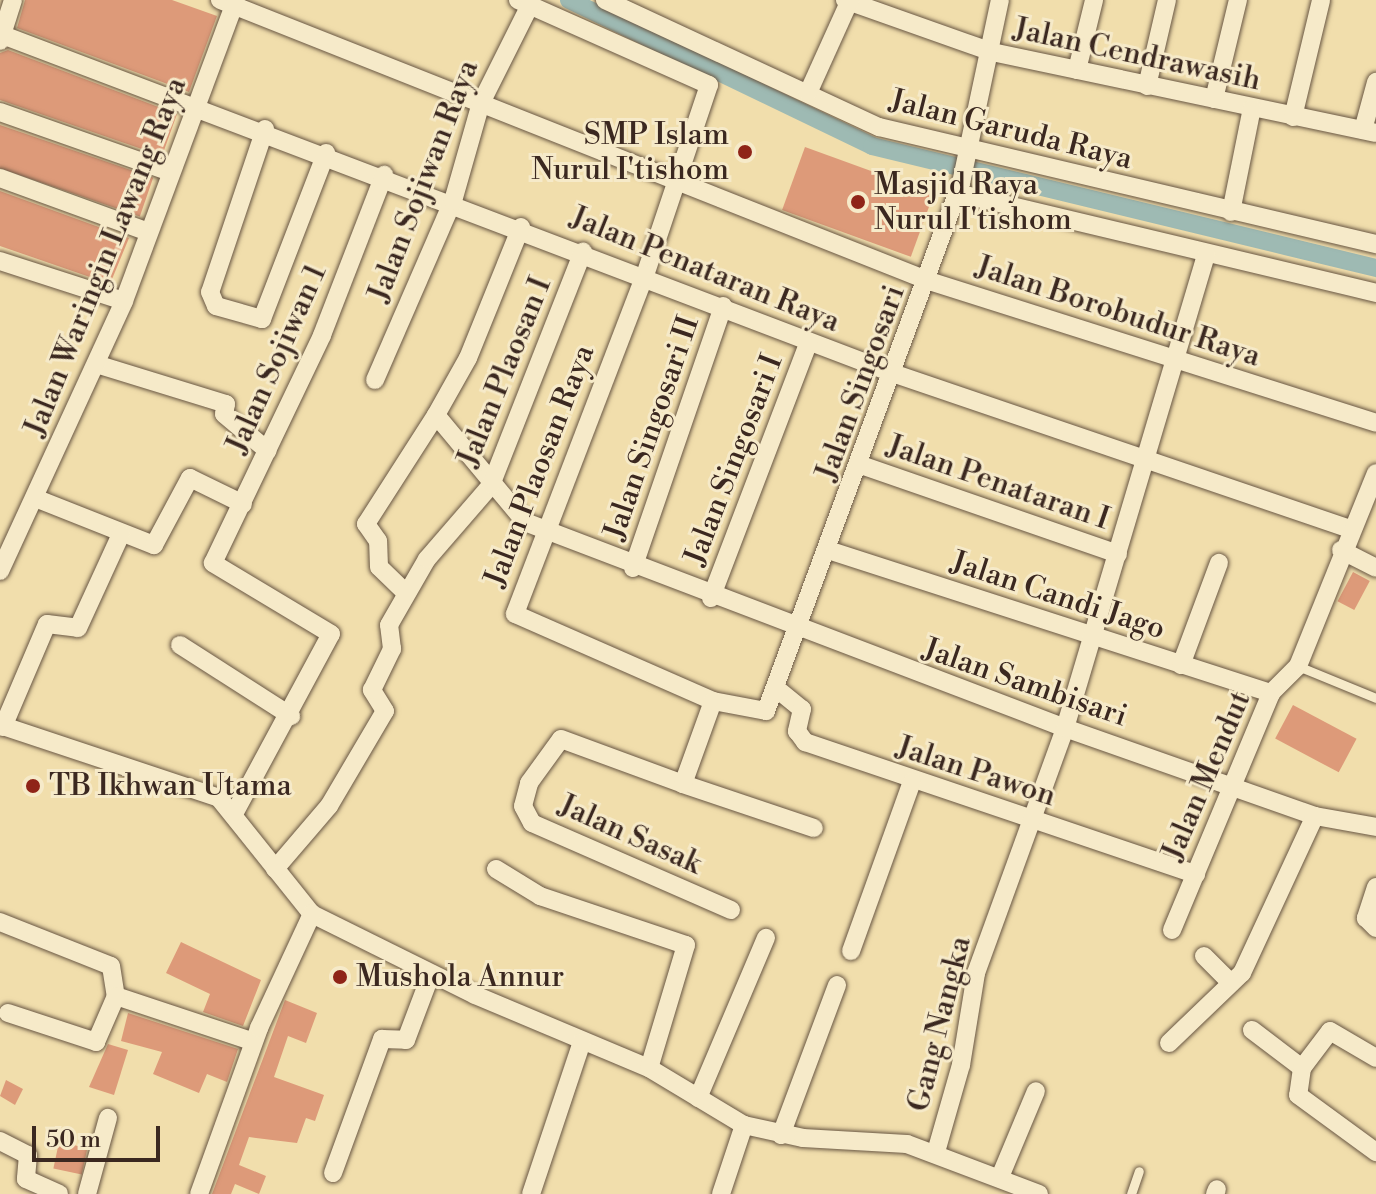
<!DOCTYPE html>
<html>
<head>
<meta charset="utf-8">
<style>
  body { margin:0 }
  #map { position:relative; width:1376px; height:1194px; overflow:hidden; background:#f1deac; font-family:"Libre Bodoni",serif }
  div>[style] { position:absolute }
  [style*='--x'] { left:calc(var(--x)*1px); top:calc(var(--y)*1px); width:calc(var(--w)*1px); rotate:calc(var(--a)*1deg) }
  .canal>* { height:18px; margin:-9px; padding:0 9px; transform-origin:9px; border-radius:9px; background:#9ebab3 }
  .building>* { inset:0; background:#dd9a79; transform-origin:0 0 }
  .roads { filter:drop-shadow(0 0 2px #685643) drop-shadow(0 0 2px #685643) }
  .lane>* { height:9px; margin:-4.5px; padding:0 4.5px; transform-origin:4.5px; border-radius:4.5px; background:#f6eac9 }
  .street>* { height:18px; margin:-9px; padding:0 9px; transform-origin:9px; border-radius:9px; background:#f6eac9 }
  .dots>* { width:22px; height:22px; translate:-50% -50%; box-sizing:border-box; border:4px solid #f6eac9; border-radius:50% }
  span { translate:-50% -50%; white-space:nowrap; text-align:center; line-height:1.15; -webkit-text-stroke:6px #f6eac9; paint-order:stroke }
  .street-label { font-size:30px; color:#3b2820 }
  .poi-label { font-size:30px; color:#3b2820 }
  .right { translate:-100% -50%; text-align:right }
  .left { translate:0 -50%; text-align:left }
  .scale { position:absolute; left:32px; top:1126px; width:128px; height:36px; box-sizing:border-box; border:4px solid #3b2820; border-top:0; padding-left:10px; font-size:24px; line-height:28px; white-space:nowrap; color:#3b2820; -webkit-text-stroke:6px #f6eac9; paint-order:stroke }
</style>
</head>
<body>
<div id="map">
  <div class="canal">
    <i style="--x:569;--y:0;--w:336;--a:25.7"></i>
    <i style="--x:872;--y:146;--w:519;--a:13.61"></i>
  </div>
  <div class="building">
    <i style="clip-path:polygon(25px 0,172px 0,217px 16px,189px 92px,17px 28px)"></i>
    <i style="clip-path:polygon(8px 50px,177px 114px,162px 156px,0 100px,0 53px)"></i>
    <i style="left:0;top:125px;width:162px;height:41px;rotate:19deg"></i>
    <i style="left:805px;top:147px;width:137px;height:67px;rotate:20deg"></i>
    <i style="clip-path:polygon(0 191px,129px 238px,110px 284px,0 246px)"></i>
    <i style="left:1353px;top:572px;width:19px;height:33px;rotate:28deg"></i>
    <i style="left:1293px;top:705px;width:72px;height:38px;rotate:28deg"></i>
    <i style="clip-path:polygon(181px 942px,261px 980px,243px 1026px,203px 1012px,210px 994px,166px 973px)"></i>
    <i style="clip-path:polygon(285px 1000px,317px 1013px,306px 1043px,288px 1036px,274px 1077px,324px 1095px,315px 1121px,306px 1118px,297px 1143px,249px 1137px,239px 1165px,266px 1176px,259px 1194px,235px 1184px,231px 1194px,212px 1194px)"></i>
    <i style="clip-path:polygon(128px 1013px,238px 1049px,227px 1082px,207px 1074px,199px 1093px,153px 1074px,162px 1052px,121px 1041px)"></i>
    <i style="clip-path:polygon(108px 1044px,128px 1050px,114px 1095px,89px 1087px)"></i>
    <i style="clip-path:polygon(6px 1080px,23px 1089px,15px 1105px,0 1096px)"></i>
    <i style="left:59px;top:1142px;width:29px;height:27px;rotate:12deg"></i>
  </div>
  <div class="roads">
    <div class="lane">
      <i style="--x:1298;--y:666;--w:84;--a:22.3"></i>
      <i style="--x:1131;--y:1194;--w:24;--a:-71"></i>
    </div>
    <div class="street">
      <i style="--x:220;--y:0;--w:763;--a:21.62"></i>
      <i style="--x:929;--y:281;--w:469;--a:17.6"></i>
      <i style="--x:518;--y:0;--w:209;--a:24"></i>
      <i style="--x:709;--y:85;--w:200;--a:108.6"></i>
      <i style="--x:645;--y:275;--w:363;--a:111"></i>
      <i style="--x:515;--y:614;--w:216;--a:23.7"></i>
      <i style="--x:605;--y:0;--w:302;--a:24.9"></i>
      <i style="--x:879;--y:127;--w:511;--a:13.25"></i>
      <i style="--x:845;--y:0;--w:156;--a:19.5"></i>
      <i style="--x:992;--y:52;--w:392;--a:11.9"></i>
      <i style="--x:0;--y:34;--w:957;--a:20.8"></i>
      <i style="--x:895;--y:374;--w:481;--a:18.8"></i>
      <i style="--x:0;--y:41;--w:43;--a:-72.4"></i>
      <i style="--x:1077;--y:70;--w:72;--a:-76.3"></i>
      <i style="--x:1147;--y:86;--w:88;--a:-76.9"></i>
      <i style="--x:808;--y:93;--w:102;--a:-65.7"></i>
      <i style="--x:1214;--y:99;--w:102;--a:-76.4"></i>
      <i style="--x:0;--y:112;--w:180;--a:19.4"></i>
      <i style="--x:1293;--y:117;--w:120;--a:-76.5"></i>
      <i style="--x:265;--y:129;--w:172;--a:108.6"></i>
      <i style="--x:210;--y:292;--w:15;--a:67"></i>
      <i style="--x:216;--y:306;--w:48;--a:15.8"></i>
      <i style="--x:262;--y:319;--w:178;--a:-68.9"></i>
      <i style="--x:1363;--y:130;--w:50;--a:-74.8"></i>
      <i style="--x:0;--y:178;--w:158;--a:20"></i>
      <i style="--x:957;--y:193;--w:431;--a:13.4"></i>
      <i style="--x:1231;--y:212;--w:106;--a:-78.6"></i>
      <i style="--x:521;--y:227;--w:141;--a:112"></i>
      <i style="--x:468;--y:358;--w:65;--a:119.3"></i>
      <i style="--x:436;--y:415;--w:139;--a:50.2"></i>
      <i style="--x:525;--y:522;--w:578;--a:20.88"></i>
      <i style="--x:1065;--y:728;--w:265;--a:19.4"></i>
      <i style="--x:1315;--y:816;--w:62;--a:10.2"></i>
      <i style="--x:0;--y:261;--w:130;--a:17.9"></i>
      <i style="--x:96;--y:364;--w:136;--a:17.1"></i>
      <i style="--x:226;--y:404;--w:10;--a:101"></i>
      <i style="--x:224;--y:414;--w:57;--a:40.1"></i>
      <i style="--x:375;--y:380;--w:195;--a:-66.5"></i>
      <i style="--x:453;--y:201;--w:102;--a:-74.1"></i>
      <i style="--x:481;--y:103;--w:110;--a:-63.4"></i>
      <i style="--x:861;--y:465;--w:272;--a:19.1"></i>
      <i style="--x:35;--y:498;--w:128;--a:21.6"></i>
      <i style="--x:154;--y:545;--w:76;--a:-61.8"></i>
      <i style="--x:190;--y:478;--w:59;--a:26.1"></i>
      <i style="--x:828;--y:550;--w:466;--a:17.9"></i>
      <i style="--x:1341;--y:550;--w:39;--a:27"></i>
      <i style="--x:633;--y:568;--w:277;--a:-71"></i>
      <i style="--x:0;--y:571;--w:297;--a:-65.3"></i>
      <i style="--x:124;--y:301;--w:321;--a:-69.6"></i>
      <i style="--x:406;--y:593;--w:37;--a:-136"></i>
      <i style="--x:379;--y:567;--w:26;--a:-92"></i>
      <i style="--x:378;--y:541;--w:21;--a:-125"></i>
      <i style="--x:366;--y:524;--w:130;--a:-57.3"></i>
      <i style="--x:711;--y:598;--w:274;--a:-69.1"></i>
      <i style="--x:180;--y:645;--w:132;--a:32.6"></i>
      <i style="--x:1181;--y:665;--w:109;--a:-69.6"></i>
      <i style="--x:777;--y:689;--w:32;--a:39"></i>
      <i style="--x:802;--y:709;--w:23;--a:103"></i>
      <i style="--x:797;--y:731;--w:14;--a:54"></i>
      <i style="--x:805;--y:742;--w:413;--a:18.7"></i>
      <i style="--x:0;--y:725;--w:231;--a:18.4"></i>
      <i style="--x:219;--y:798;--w:149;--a:51.3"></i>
      <i style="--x:312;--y:914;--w:182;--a:26.4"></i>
      <i style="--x:475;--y:995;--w:189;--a:22.8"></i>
      <i style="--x:649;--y:1068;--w:111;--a:31"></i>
      <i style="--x:744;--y:1125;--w:60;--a:12.4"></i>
      <i style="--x:803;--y:1138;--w:104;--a:3.3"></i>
      <i style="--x:907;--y:1144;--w:141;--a:20.7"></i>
      <i style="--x:3;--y:727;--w:112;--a:-66.9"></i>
      <i style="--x:47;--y:624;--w:31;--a:7"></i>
      <i style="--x:78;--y:628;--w:103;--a:-65.4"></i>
      <i style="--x:683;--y:784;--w:138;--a:18.6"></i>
      <i style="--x:235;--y:812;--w:202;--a:-61.7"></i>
      <i style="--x:331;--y:634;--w:138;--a:-149"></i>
      <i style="--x:213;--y:563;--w:253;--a:-64.4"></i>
      <i style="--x:322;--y:335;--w:172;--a:-68.8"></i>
      <i style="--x:275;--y:869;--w:83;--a:-49.4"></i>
      <i style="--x:329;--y:806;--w:110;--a:-59.5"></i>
      <i style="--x:385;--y:711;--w:25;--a:-122"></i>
      <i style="--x:372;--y:690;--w:46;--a:-64"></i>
      <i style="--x:392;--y:649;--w:24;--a:-97"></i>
      <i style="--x:389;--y:625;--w:76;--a:-60.1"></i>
      <i style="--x:427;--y:559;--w:98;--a:-49.1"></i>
      <i style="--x:491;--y:485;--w:251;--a:-68.5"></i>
      <i style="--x:496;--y:869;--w:52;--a:31.5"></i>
      <i style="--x:540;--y:896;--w:154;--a:18.6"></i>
      <i style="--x:686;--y:945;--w:128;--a:106.7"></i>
      <i style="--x:1376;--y:887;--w:33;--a:108"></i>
      <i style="--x:1366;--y:918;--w:14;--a:45"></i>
      <i style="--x:731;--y:910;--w:217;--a:-156.4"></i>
      <i style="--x:532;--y:823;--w:19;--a:-118"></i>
      <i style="--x:523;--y:806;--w:24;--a:-75"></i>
      <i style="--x:529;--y:783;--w:54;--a:-54"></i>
      <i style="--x:561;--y:739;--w:130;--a:20.2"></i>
      <i style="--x:683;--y:784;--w:88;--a:-70.1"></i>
      <i style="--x:713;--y:701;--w:54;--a:10.7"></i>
      <i style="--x:766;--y:711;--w:563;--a:-69.73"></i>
      <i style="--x:961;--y:183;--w:187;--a:-78"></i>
      <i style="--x:0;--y:922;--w:119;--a:21.6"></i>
      <i style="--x:111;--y:966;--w:30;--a:81"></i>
      <i style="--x:116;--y:996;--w:145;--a:18.4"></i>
      <i style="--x:1172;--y:930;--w:257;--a:-67.3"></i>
      <i style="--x:1271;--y:693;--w:38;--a:-45"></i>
      <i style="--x:1298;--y:666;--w:208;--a:-68"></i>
      <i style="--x:851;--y:951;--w:180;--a:-70.2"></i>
      <i style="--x:1204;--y:956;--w:38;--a:45"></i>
      <i style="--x:8;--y:1013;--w:93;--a:18.2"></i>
      <i style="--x:96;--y:1042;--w:50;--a:-66.5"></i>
      <i style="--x:1252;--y:1030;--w:63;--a:37.2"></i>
      <i style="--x:1302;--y:1068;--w:27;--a:98"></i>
      <i style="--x:1298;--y:1095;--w:97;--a:36.2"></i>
      <i style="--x:1169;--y:1043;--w:101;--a:-43.8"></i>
      <i style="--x:1242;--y:973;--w:173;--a:-65.1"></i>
      <i style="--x:1302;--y:1068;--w:46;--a:-52.9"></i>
      <i style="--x:1330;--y:1031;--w:53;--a:30.4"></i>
      <i style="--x:698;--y:1098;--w:174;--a:-67"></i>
      <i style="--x:781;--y:1135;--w:160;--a:-69.5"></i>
      <i style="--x:0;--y:1141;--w:31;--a:27"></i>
      <i style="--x:28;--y:1155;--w:24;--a:95"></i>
      <i style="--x:26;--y:1179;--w:36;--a:24"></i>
      <i style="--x:936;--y:1152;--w:91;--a:-74"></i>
      <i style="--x:961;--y:1065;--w:93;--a:-80.7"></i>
      <i style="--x:976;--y:973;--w:261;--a:-70"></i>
      <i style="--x:1065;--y:728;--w:494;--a:-73.4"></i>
      <i style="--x:333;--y:1173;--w:143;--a:-69.9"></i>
      <i style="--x:382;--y:1039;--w:24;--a:2"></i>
      <i style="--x:406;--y:1040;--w:71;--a:-69.3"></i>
      <i style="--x:1000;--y:1177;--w:93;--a:-67.3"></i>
      <i style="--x:87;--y:1194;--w:79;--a:-74.6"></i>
      <i style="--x:199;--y:1194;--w:177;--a:-70.1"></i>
      <i style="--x:259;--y:1028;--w:126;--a:-65.1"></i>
      <i style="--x:531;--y:1194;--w:160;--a:-71.5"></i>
      <i style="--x:721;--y:1194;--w:73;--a:-71.6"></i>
      <i style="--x:1215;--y:1194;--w:5;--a:-68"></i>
    </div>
  </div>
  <div class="dots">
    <i style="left:745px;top:152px;background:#8f2418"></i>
    <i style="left:858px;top:202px;background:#8f2418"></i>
    <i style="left:33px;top:786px;background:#8f2418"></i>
    <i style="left:340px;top:977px;background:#8f2418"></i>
  </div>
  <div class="street-label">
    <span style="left:1137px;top:55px;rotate:12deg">Jalan Cendrawasih</span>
    <span style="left:1011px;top:130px;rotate:14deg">Jalan Garuda Raya</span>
    <span style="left:424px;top:181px;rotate:-69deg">Jalan Sojiwan Raya</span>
    <span style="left:106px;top:257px;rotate:-68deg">Jalan Waringin Lawang Raya</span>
    <span style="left:705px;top:270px;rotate:22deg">Jalan Penataran Raya</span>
    <span style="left:1118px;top:312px;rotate:18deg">Jalan Borobudur Raya</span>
    <span style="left:277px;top:359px;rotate:-66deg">Jalan Sojiwan 1</span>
    <span style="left:505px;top:372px;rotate:-68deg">Jalan Plaosan I</span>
    <span style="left:861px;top:383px;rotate:-70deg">Jalan Singosari</span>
    <span style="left:652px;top:428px;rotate:-71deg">Jalan Singosari II</span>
    <span style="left:734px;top:460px;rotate:-69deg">Jalan Singosari I</span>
    <span style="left:540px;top:466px;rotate:-69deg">Jalan Plaosan Raya</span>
    <span style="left:998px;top:483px;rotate:19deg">Jalan Penataran I</span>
    <span style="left:1058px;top:596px;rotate:18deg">Jalan Candi Jago</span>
    <span style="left:1025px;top:683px;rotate:19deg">Jalan Sambisari</span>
    <span style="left:976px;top:772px;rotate:18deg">Jalan Pawon</span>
    <span style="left:1207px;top:776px;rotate:-67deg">Jalan Mendut</span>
    <span style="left:630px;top:835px;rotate:24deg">Jalan Sasak</span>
    <span style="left:940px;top:1024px;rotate:-76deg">Gang Nangka</span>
  </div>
  <div class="poi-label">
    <span class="right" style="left:729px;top:152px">SMP Islam<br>Nurul I'tishom</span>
    <span class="left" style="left:874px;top:202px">Masjid Raya<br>Nurul I'tishom</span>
    <span class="left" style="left:49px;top:786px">TB Ikhwan Utama</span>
    <span class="left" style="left:356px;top:977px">Mushola Annur</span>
  </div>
  <div class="scale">50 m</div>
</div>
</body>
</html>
